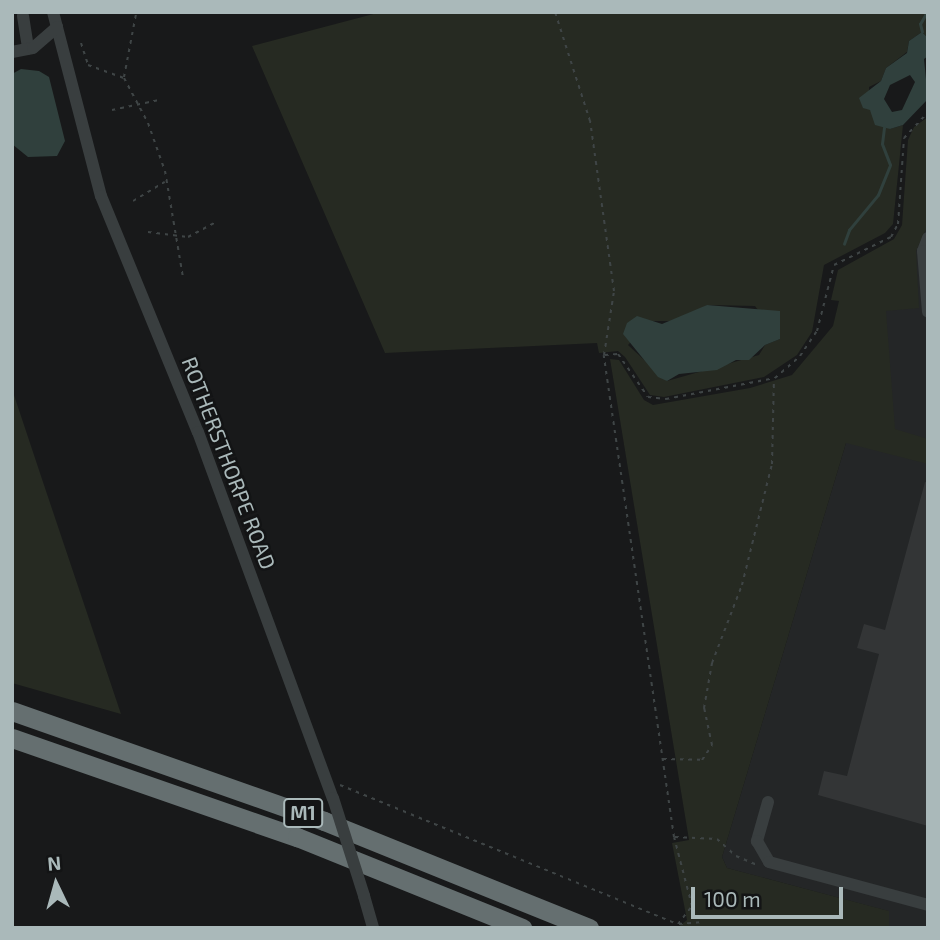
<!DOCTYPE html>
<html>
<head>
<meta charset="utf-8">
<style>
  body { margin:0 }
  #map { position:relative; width:940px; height:940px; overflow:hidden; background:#18191a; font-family:"Exo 2",sans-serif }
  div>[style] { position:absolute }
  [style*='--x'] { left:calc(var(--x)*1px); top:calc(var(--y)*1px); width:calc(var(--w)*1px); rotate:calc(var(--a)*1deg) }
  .built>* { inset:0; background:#242627 }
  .green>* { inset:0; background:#262a22 }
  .water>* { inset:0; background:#30403d }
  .stream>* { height:2.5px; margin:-1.25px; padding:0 1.25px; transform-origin:1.25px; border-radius:1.25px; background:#30403d }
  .building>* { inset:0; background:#333536 }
  .path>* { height:2px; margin-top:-1px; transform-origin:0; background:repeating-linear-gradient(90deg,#3f4546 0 3.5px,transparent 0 8.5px) }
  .minor>* { height:12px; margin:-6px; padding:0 6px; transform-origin:6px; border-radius:6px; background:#393e3f }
  .highway>* { height:19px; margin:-9.5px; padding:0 9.5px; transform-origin:9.5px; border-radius:9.5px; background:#656f70 }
  .minor-bridge>* { height:12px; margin:-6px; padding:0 6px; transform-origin:6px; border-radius:6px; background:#393e3f }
  span { translate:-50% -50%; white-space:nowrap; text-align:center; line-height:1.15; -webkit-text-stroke:5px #131415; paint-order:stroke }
  .shield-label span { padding:2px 5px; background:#131415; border:2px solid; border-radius:5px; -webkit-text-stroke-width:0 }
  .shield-label { font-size:19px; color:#aab9ba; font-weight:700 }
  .street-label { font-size:21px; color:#aab9ba }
  .frame { position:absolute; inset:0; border:14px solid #aab9ba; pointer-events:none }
  .north { position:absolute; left:21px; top:849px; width:70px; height:70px; -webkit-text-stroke:5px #131415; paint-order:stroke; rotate:355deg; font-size:19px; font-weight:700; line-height:28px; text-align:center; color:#aab9ba }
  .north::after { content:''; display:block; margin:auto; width:24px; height:32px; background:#aab9ba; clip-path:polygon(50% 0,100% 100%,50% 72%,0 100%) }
  .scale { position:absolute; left:691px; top:887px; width:152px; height:32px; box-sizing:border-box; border:4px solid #aab9ba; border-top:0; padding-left:9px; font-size:21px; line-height:24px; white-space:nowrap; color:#aab9ba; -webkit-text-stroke:5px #131415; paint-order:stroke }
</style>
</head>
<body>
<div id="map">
  <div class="built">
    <i style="clip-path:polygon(928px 213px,928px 928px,889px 928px,888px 911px,727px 868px,722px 857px,846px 443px,858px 349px)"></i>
  </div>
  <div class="green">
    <i style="clip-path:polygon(evenodd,381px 12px,928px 14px,928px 38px,922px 32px,909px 41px,907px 52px,886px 68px,881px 81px,869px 87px,870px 110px,890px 129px,903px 125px,893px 224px,885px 233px,824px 265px,812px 332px,797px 355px,764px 377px,664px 397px,650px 395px,625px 357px,618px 351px,599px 353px,597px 343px,385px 353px,252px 46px,381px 12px,707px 305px,755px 306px,780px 339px,765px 345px,759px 355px,667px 381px,628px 345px,651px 321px,679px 321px,707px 305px)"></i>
    <i style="clip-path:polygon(928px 117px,928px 225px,916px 251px,919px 308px,886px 311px,895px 429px,928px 439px,928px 464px,846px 443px,722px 857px,727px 868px,889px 911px,889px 928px,677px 928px,687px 920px,672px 843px,689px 840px,610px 359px,619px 360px,644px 400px,653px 405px,750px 388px,792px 375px,833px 326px,839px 301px,831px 300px,838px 270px,894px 239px,902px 225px,908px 140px,914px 127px)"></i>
    <i style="clip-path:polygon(12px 389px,44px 485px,121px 714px,12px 683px)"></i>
  </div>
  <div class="water">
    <i style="clip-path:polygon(evenodd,922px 32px,928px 38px,928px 56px,924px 59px,928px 99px,903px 125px,890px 129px,875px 125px,870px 110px,863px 108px,859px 98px,881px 81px,886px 68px,907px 53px,909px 41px,922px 32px,910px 75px,915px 82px,902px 110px,892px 112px,884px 99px,890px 85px,910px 75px)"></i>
    <i style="clip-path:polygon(21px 69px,39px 71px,49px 77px,65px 141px,57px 156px,28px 157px,12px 144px,12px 74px)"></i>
    <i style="clip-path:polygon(707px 305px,780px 311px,780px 339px,765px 345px,749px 360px,736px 360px,717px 370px,679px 374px,667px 381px,658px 377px,623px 334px,627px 323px,637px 316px,662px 324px)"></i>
  </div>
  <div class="stream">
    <i style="--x:922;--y:32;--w:8;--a:-104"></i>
    <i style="--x:920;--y:24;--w:14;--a:-60"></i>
    <i style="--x:844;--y:244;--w:15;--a:-70"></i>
    <i style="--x:849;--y:230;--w:45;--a:-50.4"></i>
    <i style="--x:878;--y:195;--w:32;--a:-68"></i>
    <i style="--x:890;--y:165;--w:22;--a:-111"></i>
    <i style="--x:882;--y:144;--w:16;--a:-83"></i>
  </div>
  <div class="building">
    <i style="clip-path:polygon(925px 482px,928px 483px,928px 826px,818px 795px,824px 771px,847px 776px,879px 654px,857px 648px,864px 624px,885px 630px)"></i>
  </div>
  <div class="path">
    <i style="--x:81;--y:43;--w:23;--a:72"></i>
    <i style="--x:88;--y:65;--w:38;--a:20"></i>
    <i style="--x:124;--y:78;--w:51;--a:61.9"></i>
    <i style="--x:148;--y:123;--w:51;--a:70.5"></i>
    <i style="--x:165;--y:171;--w:108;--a:80.4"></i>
    <i style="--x:124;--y:77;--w:64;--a:-79.2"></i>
    <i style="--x:112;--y:110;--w:48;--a:-12"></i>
    <i style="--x:133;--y:201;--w:37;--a:-31"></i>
    <i style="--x:148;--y:232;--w:40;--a:7.1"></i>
    <i style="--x:188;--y:237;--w:32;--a:-28"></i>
    <i style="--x:605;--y:355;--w:13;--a:-4"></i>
    <i style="--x:618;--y:354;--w:52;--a:55.1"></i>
    <i style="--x:648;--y:397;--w:18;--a:6"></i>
    <i style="--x:666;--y:399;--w:111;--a:-10.9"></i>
    <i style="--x:775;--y:378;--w:33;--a:-41"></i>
    <i style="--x:800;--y:356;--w:30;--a:-56"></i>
    <i style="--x:817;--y:331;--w:68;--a:-75.6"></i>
    <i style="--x:834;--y:265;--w:64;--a:-26.2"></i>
    <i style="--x:891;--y:237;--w:15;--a:-62"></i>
    <i style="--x:898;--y:224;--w:86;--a:-86"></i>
    <i style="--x:904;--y:138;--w:35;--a:-47"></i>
    <i style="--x:663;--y:759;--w:39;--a:1"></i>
    <i style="--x:702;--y:760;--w:18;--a:-56"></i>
    <i style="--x:712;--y:745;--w:38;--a:-102"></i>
    <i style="--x:704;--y:708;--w:46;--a:-79.9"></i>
    <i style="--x:712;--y:663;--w:84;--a:-69"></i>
    <i style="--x:742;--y:585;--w:125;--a:-76.1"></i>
    <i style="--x:772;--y:464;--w:85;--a:-88.7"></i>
    <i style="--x:340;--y:785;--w:365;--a:22.4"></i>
    <i style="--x:678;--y:924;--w:23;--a:-52"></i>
    <i style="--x:692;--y:906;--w:71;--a:-104.6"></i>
    <i style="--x:674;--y:837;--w:487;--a:-98.3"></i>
    <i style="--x:604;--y:355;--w:65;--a:-81.1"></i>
    <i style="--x:614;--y:291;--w:172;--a:-98"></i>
    <i style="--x:590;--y:121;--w:114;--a:-107.8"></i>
    <i style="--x:675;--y:837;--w:42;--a:2.7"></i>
    <i style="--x:717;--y:839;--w:25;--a:42"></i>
    <i style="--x:736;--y:856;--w:21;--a:23"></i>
    <i style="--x:679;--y:924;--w:21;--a:-5"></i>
  </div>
  <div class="minor">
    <i style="--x:53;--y:12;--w:190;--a:75.4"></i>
    <i style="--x:101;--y:196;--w:255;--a:67.7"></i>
    <i style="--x:198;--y:432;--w:390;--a:69.8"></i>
    <i style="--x:23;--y:16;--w:33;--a:81"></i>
    <i style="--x:12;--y:52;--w:21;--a:-11"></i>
    <i style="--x:33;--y:48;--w:32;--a:-41"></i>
    <i style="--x:928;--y:238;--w:14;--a:111"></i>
    <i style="--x:923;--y:251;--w:61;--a:85.3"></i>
    <i style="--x:768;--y:802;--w:41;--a:105.8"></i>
    <i style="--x:757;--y:841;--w:24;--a:60"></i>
    <i style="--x:769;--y:862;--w:165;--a:15.1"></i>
    <i style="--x:364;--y:896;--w:33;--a:74"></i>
  </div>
  <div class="highway">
    <i style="--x:12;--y:711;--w:331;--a:19.4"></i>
    <i style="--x:324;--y:821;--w:286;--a:22"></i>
    <i style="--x:12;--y:738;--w:302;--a:19.2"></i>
    <i style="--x:297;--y:837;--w:243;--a:22"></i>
  </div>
  <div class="minor-bridge">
    <i style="--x:333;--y:798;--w:103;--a:72.4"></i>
  </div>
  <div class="shield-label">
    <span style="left:303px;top:813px">M1</span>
  </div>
  <div class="street-label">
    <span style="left:229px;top:463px;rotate:69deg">ROTHERSTHORPE ROAD</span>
  </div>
  <div class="frame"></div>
  <div class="north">N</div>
  <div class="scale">100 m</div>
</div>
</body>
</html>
